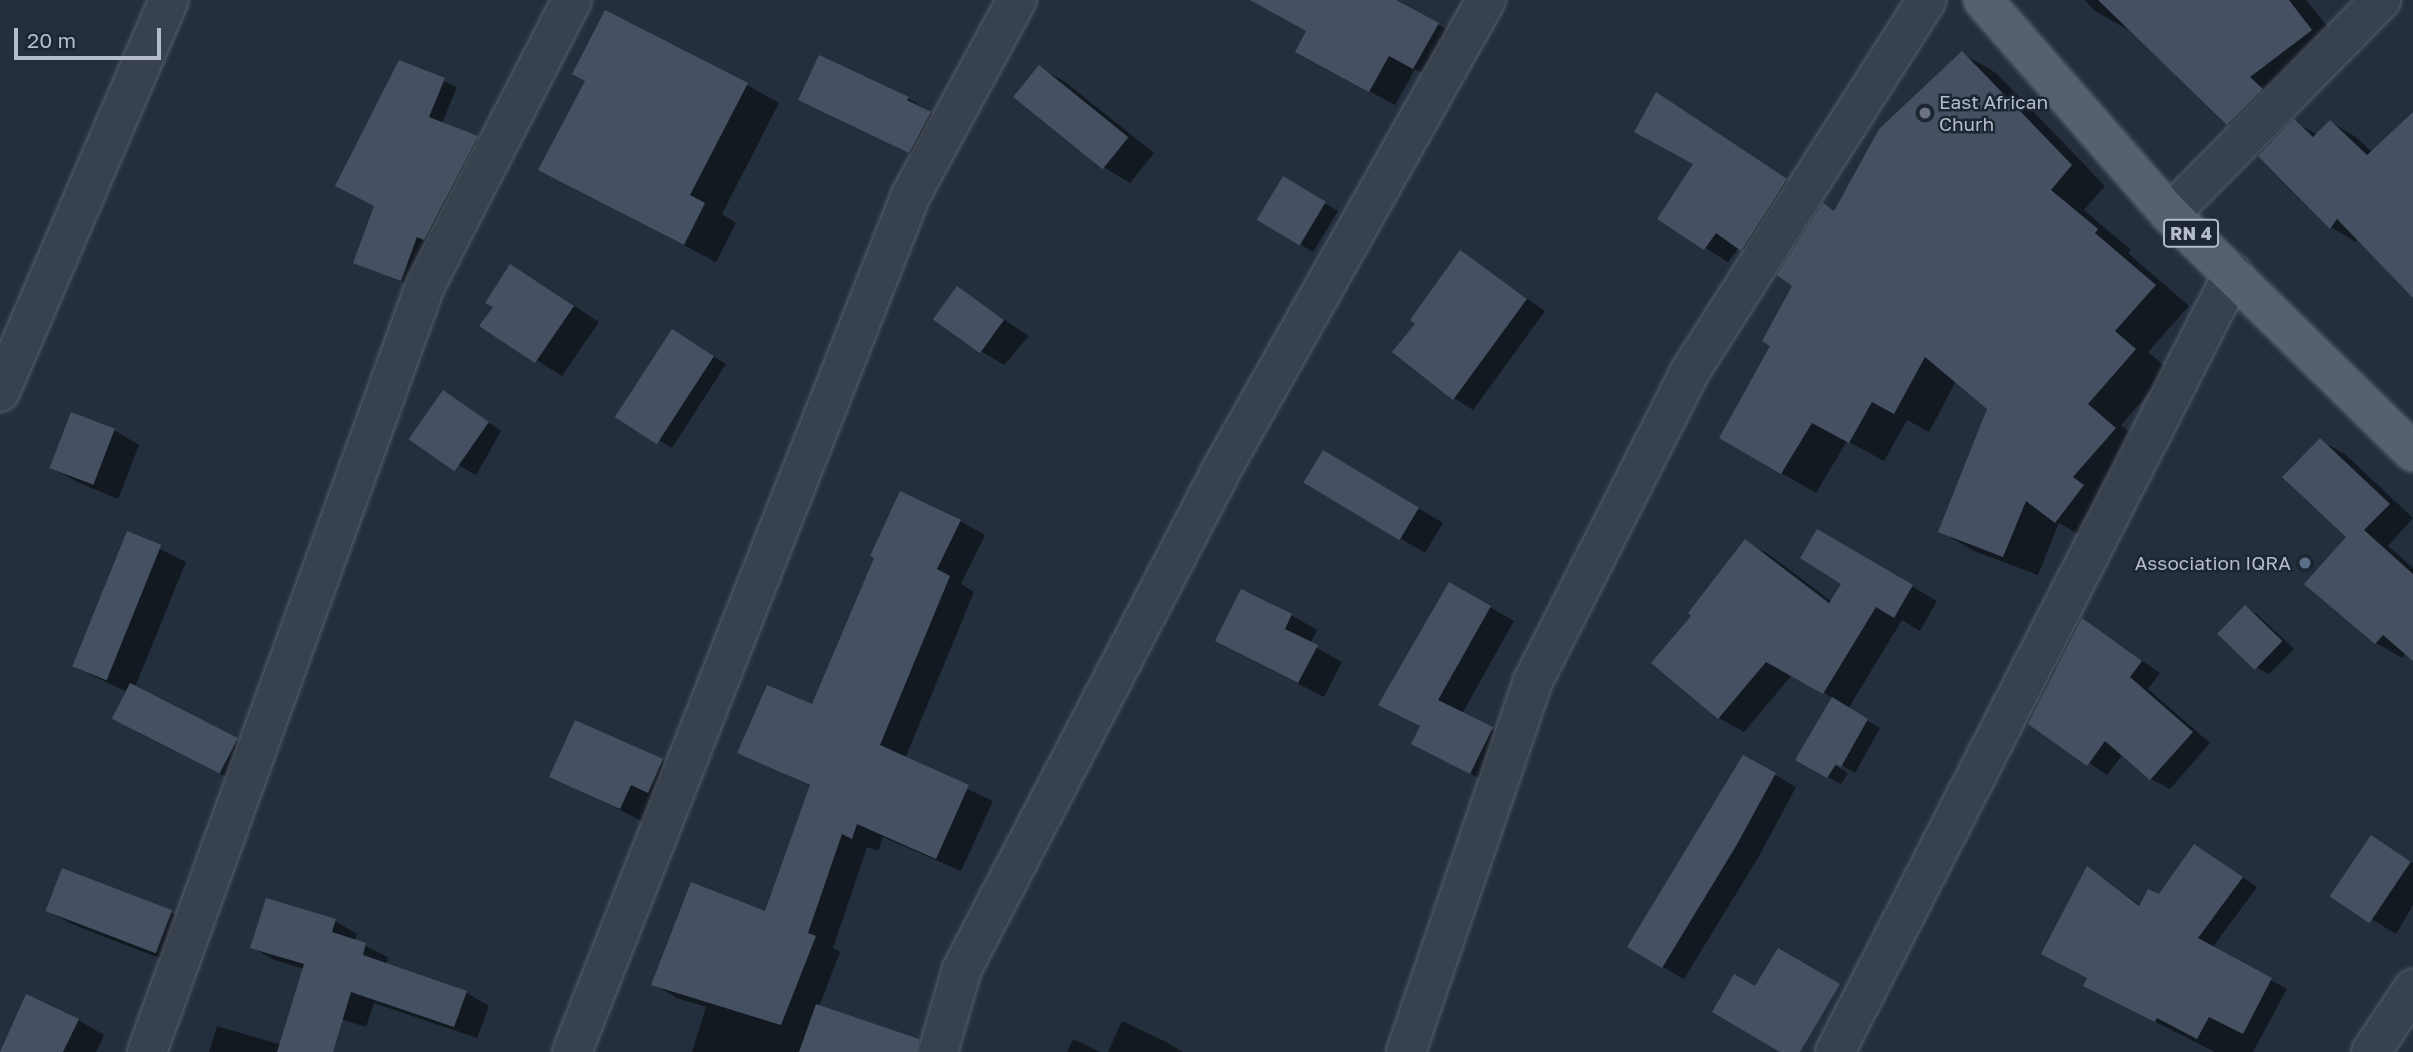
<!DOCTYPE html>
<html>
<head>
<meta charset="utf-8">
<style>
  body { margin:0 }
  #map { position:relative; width:2413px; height:1052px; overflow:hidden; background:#242f3e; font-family:"Golos Text",sans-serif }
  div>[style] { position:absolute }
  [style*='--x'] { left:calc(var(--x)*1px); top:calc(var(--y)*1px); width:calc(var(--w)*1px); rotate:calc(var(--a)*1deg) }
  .shadow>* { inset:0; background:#0007; transform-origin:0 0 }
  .building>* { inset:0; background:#455162; transform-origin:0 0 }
  .roads { filter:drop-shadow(0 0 2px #565f6c) drop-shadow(0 0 2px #565f6c) }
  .minor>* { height:38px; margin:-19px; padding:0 19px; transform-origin:19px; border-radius:19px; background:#38414e }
  .major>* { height:38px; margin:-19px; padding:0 19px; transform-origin:19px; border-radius:19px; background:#56606e }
  .dots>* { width:19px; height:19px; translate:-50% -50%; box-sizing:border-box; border:4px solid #1d2633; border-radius:50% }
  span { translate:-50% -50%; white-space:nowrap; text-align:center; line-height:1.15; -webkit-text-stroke:5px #1d2633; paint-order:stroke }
  .shield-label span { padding:2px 5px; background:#1d2633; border:2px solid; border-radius:5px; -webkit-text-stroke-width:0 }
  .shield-label { font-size:18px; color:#b4bcc9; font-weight:700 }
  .poi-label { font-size:19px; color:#b4bcc9 }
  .left { translate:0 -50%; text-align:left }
  .right { translate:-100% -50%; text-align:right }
  .scale { position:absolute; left:14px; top:28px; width:147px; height:32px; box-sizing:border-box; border:4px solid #b4bcc9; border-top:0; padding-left:9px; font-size:21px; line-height:24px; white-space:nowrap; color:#b4bcc9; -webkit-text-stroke:5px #1d2633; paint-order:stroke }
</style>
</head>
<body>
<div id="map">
  <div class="shadow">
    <i style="clip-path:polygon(1326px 0,1393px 0,1464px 39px,1440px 83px,1415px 69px,1395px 105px,1323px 66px)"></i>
    <i style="clip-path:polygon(2085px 0,2306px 0,2346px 50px,2263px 144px,2228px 124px,2130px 31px,2095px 11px)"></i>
    <i style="clip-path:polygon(1962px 53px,1996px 73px,2105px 186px,2084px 210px,2131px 250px,2128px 253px,2189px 306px,2148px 352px,2169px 370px,2121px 425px,2149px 448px,2090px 541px,2059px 523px,2038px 575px,1974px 551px,1940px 531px,1989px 409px,1956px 381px,1929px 432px,1907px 420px,1884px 461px,1847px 441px,1816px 493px,1721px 438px,1772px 345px,1835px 212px)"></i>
    <i style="clip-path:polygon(820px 57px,908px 98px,953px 127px,932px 164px,800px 99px)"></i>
    <i style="clip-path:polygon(400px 63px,457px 87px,442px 123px,490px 145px,414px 287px,355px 262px,376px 206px)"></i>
    <i style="clip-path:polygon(1039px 67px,1065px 82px,1154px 153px,1130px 183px,1105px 168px)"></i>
    <i style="clip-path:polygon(747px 85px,779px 103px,722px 214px,736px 223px,716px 262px,572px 187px)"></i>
    <i style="clip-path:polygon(1656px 94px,1809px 194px,1765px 262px,1739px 247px,1728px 262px,1659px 219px,1696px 164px)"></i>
    <i style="clip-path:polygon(2413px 114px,2413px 287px,2358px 239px,2356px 242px,2331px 227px,2260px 156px,2294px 122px,2318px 135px,2330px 122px,2356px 137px,2372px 152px)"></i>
    <i style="left:1283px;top:178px;width:64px;height:48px;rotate:31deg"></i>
    <i style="clip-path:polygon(1460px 252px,1545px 311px,1473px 410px,1454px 398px,1418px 323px)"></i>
    <i style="clip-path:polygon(536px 281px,599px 322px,562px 376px,482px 326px,495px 307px)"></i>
    <i style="clip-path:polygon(957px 289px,1029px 336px,1004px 365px,979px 350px)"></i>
    <i style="clip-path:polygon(685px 339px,726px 364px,672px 448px,618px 416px)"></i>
    <i style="clip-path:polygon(456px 400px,501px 431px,476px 475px,417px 442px)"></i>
    <i style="clip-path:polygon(114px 430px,139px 445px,118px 499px,77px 482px,51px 467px)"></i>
    <i style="clip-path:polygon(2320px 440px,2346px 455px,2413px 518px,2388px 546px,2413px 568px,2413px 659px,2406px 653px,2402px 658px,2376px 643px,2307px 584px,2348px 537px)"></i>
    <i style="clip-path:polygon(1350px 467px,1443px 523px,1425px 553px,1400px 538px)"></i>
    <i style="clip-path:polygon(960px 521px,985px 535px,961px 584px,974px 592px,905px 759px,993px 801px,961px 871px,883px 837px,878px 851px,867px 847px,833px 948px,840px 952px,819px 1007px,905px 1052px,692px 1052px,706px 1007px,677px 998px,653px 984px,766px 913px,812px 787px,739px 752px,812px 706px)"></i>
    <i style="clip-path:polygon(1818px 531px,1937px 601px,1920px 631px,1902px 620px,1848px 709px,1880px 728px,1855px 773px,1835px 761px,1833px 764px,1848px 773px,1841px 784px,1797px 760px,1833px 698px,1792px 675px,1744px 732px,1719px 718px,1653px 663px,1694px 616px,1745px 541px,1770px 555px,1832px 602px,1843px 584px)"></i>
    <i style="clip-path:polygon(128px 533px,186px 562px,135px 687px,263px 754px,247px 787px,139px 733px,127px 692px,73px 666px)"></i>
    <i style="clip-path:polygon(1450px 584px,1514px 621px,1462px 714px,1516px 742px,1494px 786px,1414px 744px,1422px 727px,1380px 705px)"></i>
    <i style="clip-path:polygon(2245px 607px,2258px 615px,2294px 649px,2269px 674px,2256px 667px,2220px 633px)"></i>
    <i style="clip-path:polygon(1291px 615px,1317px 630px,1310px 644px,1342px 662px,1324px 697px,1243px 655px)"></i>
    <i style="clip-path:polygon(2082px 620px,2160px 673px,2148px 689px,2210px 743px,2170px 789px,2151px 779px,2123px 754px,2107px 775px,2030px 723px)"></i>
    <i style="clip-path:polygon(1744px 757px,1796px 787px,1758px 858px,1684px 979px,1663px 967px)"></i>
    <i style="clip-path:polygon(662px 760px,688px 775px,646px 823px,551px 776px)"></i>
    <i style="clip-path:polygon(2372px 837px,2413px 863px,2413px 905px,2396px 934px,2335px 897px)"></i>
    <i style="clip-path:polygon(2210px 855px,2257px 887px,2212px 948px,2287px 989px,2253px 1052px,2215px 1052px,2101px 994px,2089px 978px,2088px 869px,2141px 906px,2160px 897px)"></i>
    <i style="clip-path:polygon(63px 871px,172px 913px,197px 927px,182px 967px,74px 925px,48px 911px)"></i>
    <i style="clip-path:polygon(335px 921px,357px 934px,355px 941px,388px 957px,386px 965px,467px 993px,489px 1006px,477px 1038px,374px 1003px,366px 1027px,317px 1012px,304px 969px,274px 960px,252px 947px)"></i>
    <i style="clip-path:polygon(78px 1020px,104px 1035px,96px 1052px,1px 1052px)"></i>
    <i style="clip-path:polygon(1122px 1021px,1166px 1042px,1183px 1052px,1108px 1052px)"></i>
    <i style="clip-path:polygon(217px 1026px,285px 1046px,296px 1052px,209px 1052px)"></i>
    <i style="clip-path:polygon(1073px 1039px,1100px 1052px,1067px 1052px)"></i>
  </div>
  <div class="building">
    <i style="clip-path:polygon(1250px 0,1396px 0,1439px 23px,1413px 69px,1389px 56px,1369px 92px,1295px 52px,1306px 31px)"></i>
    <i style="clip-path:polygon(2098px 0,2289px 0,2312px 30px,2250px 77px,2263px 89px,2227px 125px)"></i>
    <i style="clip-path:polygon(605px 10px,748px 83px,690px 195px,705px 203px,684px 245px,538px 170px,585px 81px,572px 74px)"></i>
    <i style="clip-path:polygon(1962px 51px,2072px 165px,2051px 190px,2098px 229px,2095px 233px,2156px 285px,2115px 331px,2136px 349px,2088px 404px,2116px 428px,2073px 477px,2084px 485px,2055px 523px,2026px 501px,2003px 557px,1938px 532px,1987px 409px,1925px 357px,1894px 414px,1872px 402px,1849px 443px,1812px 423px,1781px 474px,1719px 438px,1770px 346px,1762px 341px,1792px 286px,1777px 275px,1823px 203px,1834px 211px,1879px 129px)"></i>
    <i style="clip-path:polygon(819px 55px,909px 97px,907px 100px,931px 112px,909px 153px,798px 100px)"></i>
    <i style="clip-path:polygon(399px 60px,445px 78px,429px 117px,478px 136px,424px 240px,417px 237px,401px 281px,353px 263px,374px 206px,335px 186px)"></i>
    <i style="left:1039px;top:65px;width:115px;height:41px;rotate:39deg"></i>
    <i style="clip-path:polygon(1656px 92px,1787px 179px,1741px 251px,1716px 233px,1704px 250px,1657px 219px,1693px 164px,1634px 132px)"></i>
    <i style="clip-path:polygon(2413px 112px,2413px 298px,2337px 219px,2330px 229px,2258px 156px,2294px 119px,2313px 137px,2330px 120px,2367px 155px)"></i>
    <i style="left:1283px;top:176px;width:50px;height:51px;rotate:31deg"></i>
    <i style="clip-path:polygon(1460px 250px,1527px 299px,1453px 400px,1392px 352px,1415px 324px,1410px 320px)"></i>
    <i style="clip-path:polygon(510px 264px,574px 306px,535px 363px,479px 326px,493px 307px,485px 303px)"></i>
    <i style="left:957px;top:286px;width:58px;height:41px;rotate:36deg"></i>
    <i style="left:672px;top:329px;width:50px;height:105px;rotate:33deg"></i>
    <i style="left:443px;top:390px;width:56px;height:60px;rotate:35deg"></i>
    <i style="left:71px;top:412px;width:47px;height:60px;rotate:21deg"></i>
    <i style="clip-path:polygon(2320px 438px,2390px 504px,2364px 530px,2413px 574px,2413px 661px,2383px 635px,2375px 644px,2304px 584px,2346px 537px,2282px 477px)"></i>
    <i style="left:1323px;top:450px;width:112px;height:38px;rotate:31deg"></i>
    <i style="clip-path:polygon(900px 491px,961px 520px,937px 569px,950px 576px,880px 745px,969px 785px,936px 859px,857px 824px,852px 839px,842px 834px,808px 933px,816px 936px,781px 1025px,651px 985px,691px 882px,765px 911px,810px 785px,737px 753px,767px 685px,812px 704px,874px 558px,870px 556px)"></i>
    <i style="clip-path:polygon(1817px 529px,1913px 585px,1894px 618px,1876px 607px,1823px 694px,1766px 662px,1718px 719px,1651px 663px,1691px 616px,1688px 613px,1745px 539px,1829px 603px,1841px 584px,1800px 558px)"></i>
    <i style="left:127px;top:531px;width:37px;height:146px;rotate:22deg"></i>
    <i style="clip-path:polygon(1449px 582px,1491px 606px,1438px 700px,1493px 727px,1470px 774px,1411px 744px,1420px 726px,1378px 705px)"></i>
    <i style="clip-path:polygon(1241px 589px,1292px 614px,1285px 629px,1318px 645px,1298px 683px,1215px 641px)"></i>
    <i style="left:2245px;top:605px;width:52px;height:40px;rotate:44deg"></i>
    <i style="clip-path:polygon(2082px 618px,2142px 661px,2130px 677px,2193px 732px,2150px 780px,2105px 741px,2087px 766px,2028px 724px)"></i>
    <i style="left:130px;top:683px;width:121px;height:40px;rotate:27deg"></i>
    <i style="clip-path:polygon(1832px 697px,1868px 719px,1841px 767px,1836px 764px,1827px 778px,1795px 760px)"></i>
    <i style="clip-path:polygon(575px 720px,663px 759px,648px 793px,631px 785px,620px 809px,549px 777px)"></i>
    <i style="clip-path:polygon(1743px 755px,1776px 773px,1736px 846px,1662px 968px,1627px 947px)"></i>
    <i style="left:2371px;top:835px;width:48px;height:74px;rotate:34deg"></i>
    <i style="clip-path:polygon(2194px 844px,2243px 877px,2198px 938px,2272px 978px,2243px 1034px,2209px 1017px,2197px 1039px,2157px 1018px,2155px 1022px,2083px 986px,2087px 978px,2041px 954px,2087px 866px,2139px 906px,2148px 889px,2159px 894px)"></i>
    <i style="left:62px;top:868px;width:118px;height:46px;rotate:21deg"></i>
    <i style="clip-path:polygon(266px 898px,336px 919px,332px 932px,366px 943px,363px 955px,467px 991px,454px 1027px,351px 992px,333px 1052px,277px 1052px,304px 964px,250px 948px)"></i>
    <i style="clip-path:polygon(1778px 948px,1840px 984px,1800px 1052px,1780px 1052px,1712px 1012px,1734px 974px,1755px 986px)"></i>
    <i style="clip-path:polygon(26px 994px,79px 1019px,63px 1052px,0 1052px)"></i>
    <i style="clip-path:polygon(816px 1004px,919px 1039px,917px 1052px,799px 1052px)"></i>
  </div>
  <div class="roads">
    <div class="minor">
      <i style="--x:2170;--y:214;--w:301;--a:-45.4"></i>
      <i style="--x:0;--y:392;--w:427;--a:-66.7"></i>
      <i style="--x:147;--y:1052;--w:815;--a:-70.05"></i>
      <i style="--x:425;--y:286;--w:322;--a:-62.8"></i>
      <i style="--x:572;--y:1052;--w:922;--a:-68.42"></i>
      <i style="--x:911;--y:195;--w:222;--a:-61.5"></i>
      <i style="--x:938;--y:1052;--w:86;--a:-73.9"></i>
      <i style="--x:962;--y:969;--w:568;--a:-62.53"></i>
      <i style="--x:1224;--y:465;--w:534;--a:-60.6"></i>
      <i style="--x:1406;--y:1052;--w:390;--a:-71.1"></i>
      <i style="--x:1532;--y:683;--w:347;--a:-63.1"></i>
      <i style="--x:1689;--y:373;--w:442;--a:-57.5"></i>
      <i style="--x:1835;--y:1052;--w:874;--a:-62.91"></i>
      <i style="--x:2371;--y:1052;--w:76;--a:-56.3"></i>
    </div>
    <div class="major">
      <i style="--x:1983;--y:0;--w:284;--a:48.9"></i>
      <i style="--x:2170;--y:214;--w:340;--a:44.4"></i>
    </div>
  </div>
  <div class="dots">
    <i style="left:1925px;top:113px;background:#6b7280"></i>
    <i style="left:2305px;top:563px;background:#5c6f8a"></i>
  </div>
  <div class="shield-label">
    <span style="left:2191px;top:233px">RN 4</span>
  </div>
  <div class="poi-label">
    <span class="left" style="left:1939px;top:113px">East African<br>Churh</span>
    <span class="right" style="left:2291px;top:563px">Association IQRA</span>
  </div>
  <div class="scale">20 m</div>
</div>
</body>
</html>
